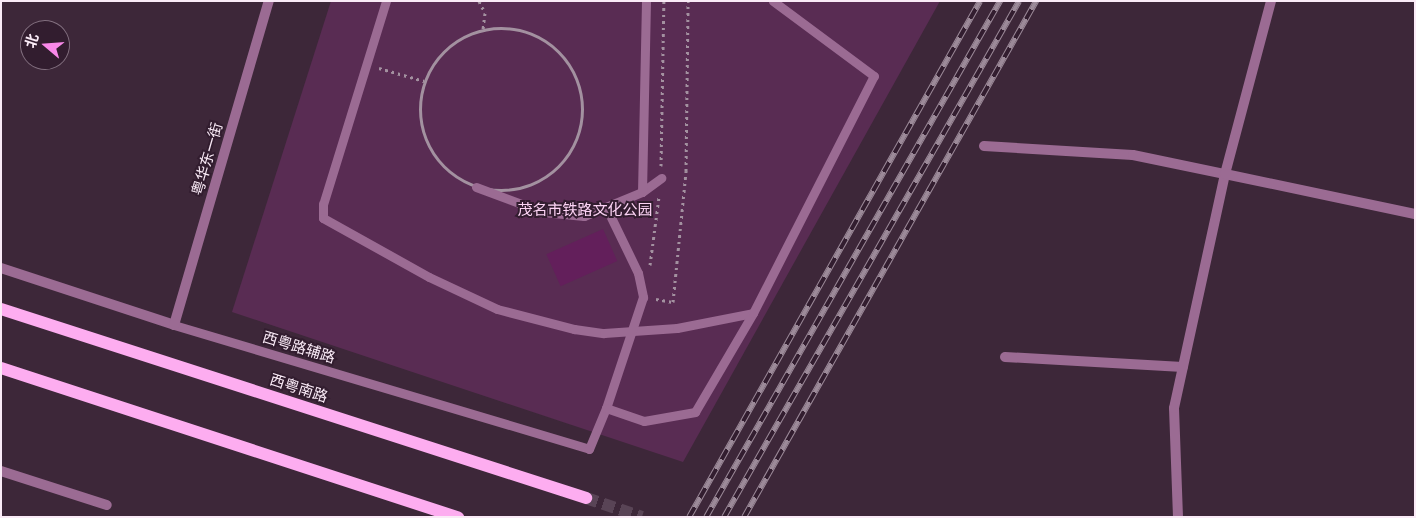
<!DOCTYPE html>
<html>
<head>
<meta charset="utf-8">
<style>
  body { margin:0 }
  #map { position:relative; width:1416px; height:518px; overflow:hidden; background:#3d2739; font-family:"Noto Sans","Noto Sans SC",sans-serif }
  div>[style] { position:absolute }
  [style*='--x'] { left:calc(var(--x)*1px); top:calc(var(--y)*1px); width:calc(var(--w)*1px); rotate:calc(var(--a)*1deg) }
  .green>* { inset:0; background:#592c53 }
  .building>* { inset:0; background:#631f5b; transform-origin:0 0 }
  .primary-tunnel>* { height:12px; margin-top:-6px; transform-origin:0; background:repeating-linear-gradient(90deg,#594456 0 12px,transparent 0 18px) }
  .path>* { height:3px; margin-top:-1.5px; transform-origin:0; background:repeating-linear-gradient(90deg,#a391a0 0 2.5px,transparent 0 6.5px) }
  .path>.ring { margin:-1.5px; padding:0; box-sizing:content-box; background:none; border:3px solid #a391a0; border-radius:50% }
  .service>* { height:9px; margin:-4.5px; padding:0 4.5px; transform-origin:4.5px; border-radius:4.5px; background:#9b6b93 }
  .minor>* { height:10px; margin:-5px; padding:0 5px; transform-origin:5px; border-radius:5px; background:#9b6b93 }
  .primary>* { height:12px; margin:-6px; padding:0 6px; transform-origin:6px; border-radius:6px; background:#fdadf0 }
  .rail>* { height:5.5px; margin-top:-2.75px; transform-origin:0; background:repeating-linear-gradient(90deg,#321d2f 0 11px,#9c8a99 0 22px); box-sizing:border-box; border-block:1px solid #9c8a99 }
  span { translate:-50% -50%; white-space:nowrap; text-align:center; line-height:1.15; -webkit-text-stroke:4px #321d2f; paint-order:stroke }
  .street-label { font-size:15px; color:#faebf7 }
  .park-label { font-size:15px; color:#fcd3f4 }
  .frame { position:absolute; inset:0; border:2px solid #faebf7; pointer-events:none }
  .north { position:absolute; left:20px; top:20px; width:50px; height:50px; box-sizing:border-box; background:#321d2f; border:1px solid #826f7f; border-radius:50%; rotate:288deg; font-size:14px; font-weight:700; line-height:20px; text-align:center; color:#faebf7 }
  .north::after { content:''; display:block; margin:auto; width:18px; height:22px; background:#f988e9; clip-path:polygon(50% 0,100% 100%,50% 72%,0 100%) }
</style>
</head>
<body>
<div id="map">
  <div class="green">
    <i style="clip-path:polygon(331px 1px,940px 1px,683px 462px,232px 312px)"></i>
  </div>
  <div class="building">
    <i style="left:603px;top:229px;width:35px;height:62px;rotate:66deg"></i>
  </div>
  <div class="primary-tunnel">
    <i style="--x:586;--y:498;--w:59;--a:18.7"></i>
  </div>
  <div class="path">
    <i style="--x:479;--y:1;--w:13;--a:63"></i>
    <i style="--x:485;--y:13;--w:16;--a:97"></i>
    <i class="ring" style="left:420px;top:28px;width:159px;height:159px"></i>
    <i style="--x:379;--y:68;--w:47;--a:16.1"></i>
    <i style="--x:661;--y:166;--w:165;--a:-89"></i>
    <i style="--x:650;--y:265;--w:69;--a:-82.5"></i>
    <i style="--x:656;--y:299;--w:17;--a:10"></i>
    <i style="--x:673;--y:302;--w:132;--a:-84.3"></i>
    <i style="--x:686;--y:171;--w:170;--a:-89.3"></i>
  </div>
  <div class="service">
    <i style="--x:386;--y:1;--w:213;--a:107.2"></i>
    <i style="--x:323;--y:204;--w:14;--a:90"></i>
    <i style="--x:323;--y:218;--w:121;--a:29.1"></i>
    <i style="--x:429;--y:277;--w:75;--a:25.2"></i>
    <i style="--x:497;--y:309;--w:80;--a:14.6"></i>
    <i style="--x:574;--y:329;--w:30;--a:8"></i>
    <i style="--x:604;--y:333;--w:73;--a:-3.9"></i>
    <i style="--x:677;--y:328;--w:77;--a:-11.2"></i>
    <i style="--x:476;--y:187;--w:72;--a:20.5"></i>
    <i style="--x:543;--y:212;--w:41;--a:5.6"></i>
    <i style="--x:584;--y:216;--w:63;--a:-22.5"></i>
    <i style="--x:642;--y:192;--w:24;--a:-36"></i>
    <i style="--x:642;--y:192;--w:191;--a:-88.8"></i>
    <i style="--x:606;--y:207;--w:73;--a:64.1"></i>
    <i style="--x:638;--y:273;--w:25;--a:78"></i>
    <i style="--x:643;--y:297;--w:117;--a:108.4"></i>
    <i style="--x:174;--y:325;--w:433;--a:16.6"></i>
    <i style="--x:589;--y:449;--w:44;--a:-67.5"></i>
    <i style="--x:606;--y:408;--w:40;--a:18.9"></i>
    <i style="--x:644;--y:421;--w:52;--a:-10"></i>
    <i style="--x:695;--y:412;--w:115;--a:-59.6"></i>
    <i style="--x:753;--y:313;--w:266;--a:-63"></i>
    <i style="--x:874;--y:76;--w:126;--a:-143.4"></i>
  </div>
  <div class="minor">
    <i style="--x:984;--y:146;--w:149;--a:3.5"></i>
    <i style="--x:1133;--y:155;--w:94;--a:11.7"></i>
    <i style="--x:1225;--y:174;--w:179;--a:-75.1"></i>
    <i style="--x:1;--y:268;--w:182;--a:18.2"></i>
    <i style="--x:174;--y:325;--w:338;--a:-73.7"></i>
    <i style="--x:1005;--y:357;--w:178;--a:3.2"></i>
    <i style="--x:1;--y:471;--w:111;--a:17.8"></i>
    <i style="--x:1178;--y:517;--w:109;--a:-92.1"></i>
    <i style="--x:1174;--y:408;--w:239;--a:-77.7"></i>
    <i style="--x:1225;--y:174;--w:194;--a:11.9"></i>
  </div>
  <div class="primary">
    <i style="--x:1;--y:309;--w:615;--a:17.9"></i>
    <i style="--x:1;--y:368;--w:481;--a:18.1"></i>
  </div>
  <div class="rail">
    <i style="--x:689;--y:517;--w:592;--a:-60.58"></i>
    <i style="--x:706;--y:517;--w:594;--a:-60.33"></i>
    <i style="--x:724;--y:517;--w:594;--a:-60.24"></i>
    <i style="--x:744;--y:517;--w:593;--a:-60.49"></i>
  </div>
  <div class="street-label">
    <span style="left:207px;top:159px;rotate:-74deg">粤华东一街</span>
    <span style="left:299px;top:347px;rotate:17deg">西粤路辅路</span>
    <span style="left:299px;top:388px;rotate:18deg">西粤南路</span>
  </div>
  <div class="park-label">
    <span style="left:585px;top:210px">茂名市铁路文化公园</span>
  </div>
  <div class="frame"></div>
  <div class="north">北</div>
</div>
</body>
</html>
